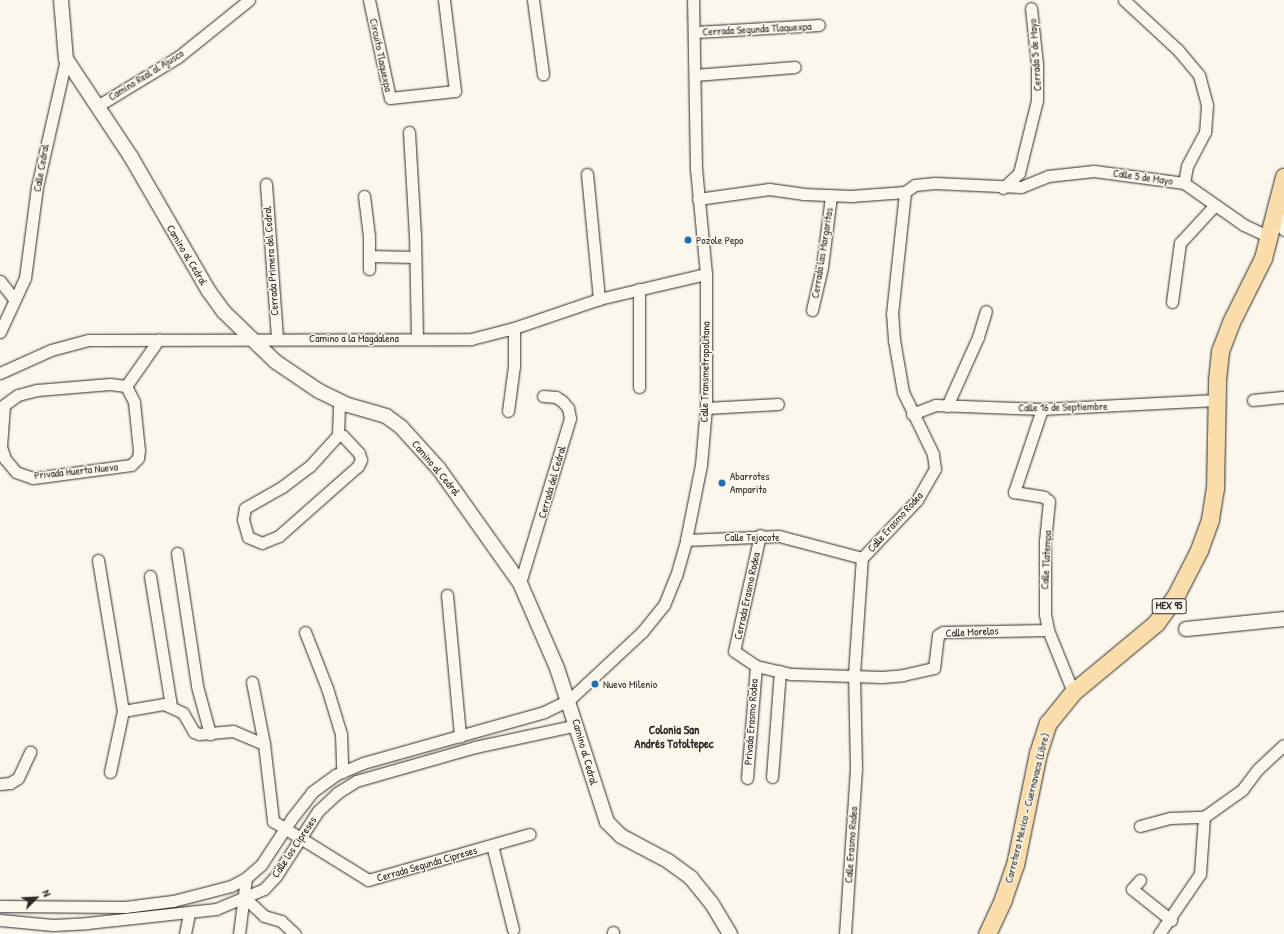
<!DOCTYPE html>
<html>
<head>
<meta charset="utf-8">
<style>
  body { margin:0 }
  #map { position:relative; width:1284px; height:934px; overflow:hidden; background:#fbf7ec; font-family:"Patrick Hand",sans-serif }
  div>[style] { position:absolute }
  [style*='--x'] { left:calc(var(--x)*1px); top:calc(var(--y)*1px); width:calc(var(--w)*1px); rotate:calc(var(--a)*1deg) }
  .roads { filter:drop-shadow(0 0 1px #2b2b2b) drop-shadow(0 0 1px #2b2b2b) }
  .minor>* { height:11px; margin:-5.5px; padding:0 5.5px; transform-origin:5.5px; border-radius:5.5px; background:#fbf7ec }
  .tertiary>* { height:14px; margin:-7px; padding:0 7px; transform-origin:7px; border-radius:7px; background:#fbf7ec }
  .primary>* { height:17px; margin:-8.5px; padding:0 8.5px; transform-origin:8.5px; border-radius:8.5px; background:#faddab }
  .dots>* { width:11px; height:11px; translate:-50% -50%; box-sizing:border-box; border:2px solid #fbf7ec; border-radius:50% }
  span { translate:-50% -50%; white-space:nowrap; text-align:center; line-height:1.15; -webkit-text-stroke:3px #fbf7ec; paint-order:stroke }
  .shield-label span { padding:1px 3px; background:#fbf7ec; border:1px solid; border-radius:3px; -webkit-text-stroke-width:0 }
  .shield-label { font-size:10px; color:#2b2b2b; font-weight:700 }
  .street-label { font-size:11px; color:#2b2b2b }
  .poi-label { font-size:11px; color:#2b2b2b }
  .left { translate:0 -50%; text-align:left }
  .neighbourhood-label { font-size:12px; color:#2b2b2b; font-weight:700 }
  .north { position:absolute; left:16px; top:878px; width:40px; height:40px; -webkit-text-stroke:3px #fbf7ec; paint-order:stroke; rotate:66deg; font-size:11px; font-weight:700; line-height:16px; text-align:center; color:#2b2b2b }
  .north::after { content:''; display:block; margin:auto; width:14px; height:18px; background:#2b2b2b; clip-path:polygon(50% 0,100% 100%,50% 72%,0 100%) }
</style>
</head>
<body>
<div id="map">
  <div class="roads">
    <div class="minor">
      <i style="--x:369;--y:0;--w:100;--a:77.9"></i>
      <i style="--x:390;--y:98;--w:65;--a:-6.1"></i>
      <i style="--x:455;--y:91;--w:92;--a:-96.9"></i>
      <i style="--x:533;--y:0;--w:75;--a:82.3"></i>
      <i style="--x:1124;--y:0;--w:74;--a:42.8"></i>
      <i style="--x:1178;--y:50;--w:33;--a:50"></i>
      <i style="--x:1199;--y:75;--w:31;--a:75"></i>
      <i style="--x:1207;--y:105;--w:27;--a:94"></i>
      <i style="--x:1205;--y:132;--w:38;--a:118"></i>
      <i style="--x:1187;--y:166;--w:17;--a:100"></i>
      <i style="--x:696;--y:32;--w:123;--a:-3.3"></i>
      <i style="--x:695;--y:75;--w:100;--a:-4.6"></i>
      <i style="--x:99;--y:105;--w:92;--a:-31.3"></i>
      <i style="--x:178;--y:57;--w:91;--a:-38.8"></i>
      <i style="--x:409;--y:132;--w:103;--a:86.7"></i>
      <i style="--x:415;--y:235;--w:104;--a:88.9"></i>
      <i style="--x:587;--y:174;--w:126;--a:84.5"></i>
      <i style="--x:266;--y:184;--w:153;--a:85.9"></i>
      <i style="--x:1003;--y:188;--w:22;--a:-43"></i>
      <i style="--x:1019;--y:173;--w:75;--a:-76.1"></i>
      <i style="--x:1037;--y:100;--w:36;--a:-90"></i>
      <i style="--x:1037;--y:64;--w:56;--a:-96.1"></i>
      <i style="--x:364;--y:196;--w:40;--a:82.9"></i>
      <i style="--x:369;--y:236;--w:33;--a:90"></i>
      <i style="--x:698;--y:199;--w:72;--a:-8"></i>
      <i style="--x:769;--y:189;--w:34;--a:8"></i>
      <i style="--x:803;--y:194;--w:48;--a:2.4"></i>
      <i style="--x:851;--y:196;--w:54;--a:-4.2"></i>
      <i style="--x:905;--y:192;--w:12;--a:-35"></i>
      <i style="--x:915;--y:185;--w:20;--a:-6"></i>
      <i style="--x:935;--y:183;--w:86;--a:2.7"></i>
      <i style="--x:1021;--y:187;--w:29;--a:-22"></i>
      <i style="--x:1048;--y:176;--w:46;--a:-6.2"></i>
      <i style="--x:1094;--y:171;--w:91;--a:7.6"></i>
      <i style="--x:1184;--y:183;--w:73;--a:35"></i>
      <i style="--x:1244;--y:225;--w:29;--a:25"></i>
      <i style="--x:1277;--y:210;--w:21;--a:71"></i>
      <i style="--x:370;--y:256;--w:45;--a:1.3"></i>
      <i style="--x:0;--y:281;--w:24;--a:52"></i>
      <i style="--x:1172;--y:302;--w:60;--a:-82.3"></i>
      <i style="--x:1180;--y:243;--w:50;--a:-47.4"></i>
      <i style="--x:812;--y:310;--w:44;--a:-76.9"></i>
      <i style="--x:822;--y:267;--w:72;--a:-82.8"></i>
      <i style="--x:0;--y:332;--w:60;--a:-65.2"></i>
      <i style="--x:25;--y:278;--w:92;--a:-82.5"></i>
      <i style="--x:37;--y:187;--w:131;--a:-77.2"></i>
      <i style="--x:0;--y:373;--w:56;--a:-24.3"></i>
      <i style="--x:51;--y:350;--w:39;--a:-15"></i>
      <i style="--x:89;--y:340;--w:382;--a:-0.1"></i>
      <i style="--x:471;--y:339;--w:44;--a:-14.3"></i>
      <i style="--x:514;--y:328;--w:90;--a:-18.8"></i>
      <i style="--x:599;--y:299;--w:110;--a:-13.2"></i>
      <i style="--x:126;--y:386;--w:18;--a:63"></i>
      <i style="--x:134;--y:402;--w:48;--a:84.1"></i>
      <i style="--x:139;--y:450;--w:8;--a:97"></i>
      <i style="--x:138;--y:458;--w:10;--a:135"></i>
      <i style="--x:131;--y:465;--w:99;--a:172.4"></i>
      <i style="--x:33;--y:478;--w:18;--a:-161"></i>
      <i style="--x:16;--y:472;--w:17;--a:-130"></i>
      <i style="--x:5;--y:459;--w:13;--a:-108"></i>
      <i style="--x:1;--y:447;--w:42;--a:-85.9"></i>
      <i style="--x:4;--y:405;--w:17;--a:-36"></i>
      <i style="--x:18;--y:395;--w:20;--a:-15"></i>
      <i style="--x:37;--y:390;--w:73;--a:-4.7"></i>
      <i style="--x:110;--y:384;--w:16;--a:7"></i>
      <i style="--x:126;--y:386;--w:57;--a:-54.9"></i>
      <i style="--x:639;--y:387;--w:98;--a:-90"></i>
      <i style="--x:1253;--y:400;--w:31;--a:-6"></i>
      <i style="--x:947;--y:406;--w:76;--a:-65.8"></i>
      <i style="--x:978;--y:337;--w:27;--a:-73"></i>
      <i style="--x:706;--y:408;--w:72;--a:-3.2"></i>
      <i style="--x:1042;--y:409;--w:88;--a:108.6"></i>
      <i style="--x:1014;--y:492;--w:30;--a:9"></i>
      <i style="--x:1044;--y:497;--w:6;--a:39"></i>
      <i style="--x:1049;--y:501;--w:40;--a:95.7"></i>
      <i style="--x:1045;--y:541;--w:73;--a:90"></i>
      <i style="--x:1045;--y:614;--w:16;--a:79"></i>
      <i style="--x:1048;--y:630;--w:67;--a:68"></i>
      <i style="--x:508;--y:411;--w:45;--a:-82.4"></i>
      <i style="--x:514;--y:366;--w:38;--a:-90"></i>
      <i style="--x:912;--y:414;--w:25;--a:-21"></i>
      <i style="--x:935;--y:405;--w:107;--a:2.1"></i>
      <i style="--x:1042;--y:409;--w:174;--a:-3"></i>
      <i style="--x:338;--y:435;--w:5;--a:11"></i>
      <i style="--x:343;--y:436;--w:23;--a:47"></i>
      <i style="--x:359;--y:453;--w:7;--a:74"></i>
      <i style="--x:361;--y:460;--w:7;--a:117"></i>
      <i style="--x:358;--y:466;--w:106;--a:138.5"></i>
      <i style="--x:279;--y:536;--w:18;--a:158"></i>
      <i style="--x:262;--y:543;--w:15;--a:-157"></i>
      <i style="--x:248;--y:537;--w:18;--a:-106"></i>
      <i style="--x:243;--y:520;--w:12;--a:-81"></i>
      <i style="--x:245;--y:508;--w:43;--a:-29.6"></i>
      <i style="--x:282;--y:487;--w:35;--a:-37"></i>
      <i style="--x:310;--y:466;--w:42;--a:-47.9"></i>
      <i style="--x:338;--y:435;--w:35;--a:-88"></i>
      <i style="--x:760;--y:535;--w:119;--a:102.6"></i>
      <i style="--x:734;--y:651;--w:27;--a:34"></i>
      <i style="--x:756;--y:666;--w:37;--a:13"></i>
      <i style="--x:792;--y:674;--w:90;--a:1.9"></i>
      <i style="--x:882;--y:677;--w:21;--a:-5"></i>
      <i style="--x:903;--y:675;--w:32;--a:-13"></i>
      <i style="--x:934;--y:668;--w:33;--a:-83"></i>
      <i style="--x:938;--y:635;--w:6;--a:-31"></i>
      <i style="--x:943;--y:632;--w:105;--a:-1.1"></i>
      <i style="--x:686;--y:540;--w:93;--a:-2.5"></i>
      <i style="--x:779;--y:536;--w:86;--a:14.8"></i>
      <i style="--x:177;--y:553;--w:134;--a:81.4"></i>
      <i style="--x:197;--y:686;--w:50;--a:74.8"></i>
      <i style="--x:98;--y:560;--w:153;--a:80.6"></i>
      <i style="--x:150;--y:576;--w:132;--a:80.8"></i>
      <i style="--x:520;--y:583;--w:172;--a:-73.1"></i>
      <i style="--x:570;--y:418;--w:10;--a:-101"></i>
      <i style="--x:568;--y:408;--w:9;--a:-131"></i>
      <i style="--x:562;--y:401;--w:7;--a:-146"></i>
      <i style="--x:556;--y:397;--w:13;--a:-176"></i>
      <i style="--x:447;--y:595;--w:142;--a:84.7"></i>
      <i style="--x:305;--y:632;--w:60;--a:68.6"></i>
      <i style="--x:327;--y:688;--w:48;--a:73.1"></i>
      <i style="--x:341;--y:734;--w:38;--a:88"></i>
      <i style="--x:252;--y:682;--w:63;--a:79"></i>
      <i style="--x:110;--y:772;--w:62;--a:-78"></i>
      <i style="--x:123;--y:711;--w:42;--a:-9.7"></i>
      <i style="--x:164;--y:704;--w:21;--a:25"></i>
      <i style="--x:183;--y:713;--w:22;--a:60"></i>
      <i style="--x:194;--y:732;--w:5;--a:22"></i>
      <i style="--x:199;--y:734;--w:34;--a:-5"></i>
      <i style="--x:233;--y:731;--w:34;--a:23"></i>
      <i style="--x:264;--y:744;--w:78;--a:83.3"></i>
      <i style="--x:273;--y:821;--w:112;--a:31.8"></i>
      <i style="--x:368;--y:880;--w:168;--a:-15.9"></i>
      <i style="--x:772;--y:777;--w:106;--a:-85.7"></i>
      <i style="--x:747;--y:778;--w:112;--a:-85.4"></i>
      <i style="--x:0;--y:784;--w:10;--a:-6"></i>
      <i style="--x:10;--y:783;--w:9;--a:-32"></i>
      <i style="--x:18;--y:778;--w:29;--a:-65"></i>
      <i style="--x:1204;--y:817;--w:47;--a:-35.4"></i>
      <i style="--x:1242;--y:790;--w:26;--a:-53"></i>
      <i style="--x:1258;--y:769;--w:35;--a:-43"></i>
      <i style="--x:1140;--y:826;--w:31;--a:-15"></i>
      <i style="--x:1170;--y:818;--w:34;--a:-2"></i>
      <i style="--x:492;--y:845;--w:87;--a:76"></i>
      <i style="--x:1140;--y:880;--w:12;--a:132"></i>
      <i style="--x:1132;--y:889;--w:50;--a:38.5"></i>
      <i style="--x:245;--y:898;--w:26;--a:43"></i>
      <i style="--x:264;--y:916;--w:18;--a:16"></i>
      <i style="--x:281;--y:921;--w:19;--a:43"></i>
      <i style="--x:0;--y:906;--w:125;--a:0.5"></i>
      <i style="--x:125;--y:907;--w:48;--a:-7.1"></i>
      <i style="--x:173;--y:901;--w:60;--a:-14.5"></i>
      <i style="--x:231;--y:886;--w:17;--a:-28"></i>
      <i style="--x:246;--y:878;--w:20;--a:-41"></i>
      <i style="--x:261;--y:865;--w:56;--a:-56.6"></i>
      <i style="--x:292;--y:818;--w:33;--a:-52"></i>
      <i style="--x:312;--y:792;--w:29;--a:-36"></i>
      <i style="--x:335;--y:775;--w:30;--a:-23"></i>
      <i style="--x:363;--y:763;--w:188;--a:-15.7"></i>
      <i style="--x:544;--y:712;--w:28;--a:-26"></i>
      <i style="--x:569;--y:700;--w:100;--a:-43"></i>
      <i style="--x:642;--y:632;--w:35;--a:-51"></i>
      <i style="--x:664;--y:605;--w:31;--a:-68"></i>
      <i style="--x:676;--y:576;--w:37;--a:-74"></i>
      <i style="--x:686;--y:540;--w:76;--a:-78.7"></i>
      <i style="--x:701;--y:465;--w:57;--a:-85"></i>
      <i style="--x:706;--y:408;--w:134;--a:-90"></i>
      <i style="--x:706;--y:274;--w:105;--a:-95.4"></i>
      <i style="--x:696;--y:169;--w:169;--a:-91"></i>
      <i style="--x:0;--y:920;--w:53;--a:5.4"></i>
      <i style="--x:53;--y:925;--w:34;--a:-3"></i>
      <i style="--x:87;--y:923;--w:130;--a:-6.2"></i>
      <i style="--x:216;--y:909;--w:52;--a:-22.6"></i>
      <i style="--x:264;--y:889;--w:18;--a:-47"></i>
      <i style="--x:276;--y:876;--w:77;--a:-57.1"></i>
      <i style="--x:318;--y:811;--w:26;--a:-43"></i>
      <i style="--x:337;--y:793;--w:22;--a:-32"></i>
      <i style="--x:356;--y:781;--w:124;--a:-15.9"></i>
      <i style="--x:475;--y:747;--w:104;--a:-12.2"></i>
      <i style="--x:185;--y:934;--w:20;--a:-79"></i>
      <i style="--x:239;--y:934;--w:56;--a:-82.9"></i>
      <i style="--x:613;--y:934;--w:2;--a:-90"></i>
      <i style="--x:845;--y:934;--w:165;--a:-86.2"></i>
      <i style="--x:856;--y:769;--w:95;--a:-91.2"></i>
      <i style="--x:854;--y:674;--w:116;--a:-86.1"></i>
      <i style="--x:862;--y:558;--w:80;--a:-46.5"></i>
      <i style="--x:917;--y:500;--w:36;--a:-60"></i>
      <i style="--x:935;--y:469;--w:15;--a:-98"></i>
      <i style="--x:933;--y:454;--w:69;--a:-115.8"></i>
      <i style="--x:903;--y:392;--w:53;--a:-99.8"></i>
      <i style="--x:894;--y:340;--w:26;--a:-94"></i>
      <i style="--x:892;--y:314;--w:123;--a:-83.9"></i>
      <i style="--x:1159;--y:934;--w:73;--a:-55.7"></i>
      <i style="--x:1200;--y:874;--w:57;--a:-86"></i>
    </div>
    <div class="tertiary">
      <i style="--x:61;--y:0;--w:59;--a:85.2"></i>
      <i style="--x:66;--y:59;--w:118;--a:56.4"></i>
      <i style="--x:131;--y:157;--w:154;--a:59.9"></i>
      <i style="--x:208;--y:290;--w:27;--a:54"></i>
      <i style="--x:224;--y:312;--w:72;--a:43.9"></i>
      <i style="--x:276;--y:362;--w:52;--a:34"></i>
      <i style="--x:319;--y:391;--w:32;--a:26"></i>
      <i style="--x:348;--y:405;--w:40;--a:16"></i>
      <i style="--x:386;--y:416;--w:19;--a:36"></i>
      <i style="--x:401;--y:427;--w:57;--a:47.9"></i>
      <i style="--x:439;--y:469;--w:140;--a:54.6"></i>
      <i style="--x:520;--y:583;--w:93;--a:66.5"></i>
      <i style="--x:557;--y:668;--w:162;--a:72"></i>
      <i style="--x:607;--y:822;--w:20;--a:45"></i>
      <i style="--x:621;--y:836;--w:53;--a:28"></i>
      <i style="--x:668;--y:861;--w:29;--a:36"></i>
      <i style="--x:691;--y:878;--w:33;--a:51"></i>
      <i style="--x:712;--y:904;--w:35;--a:59"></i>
      <i style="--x:1186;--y:629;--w:99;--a:-5.8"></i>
    </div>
    <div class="primary">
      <i style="--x:987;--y:934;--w:38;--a:-65"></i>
      <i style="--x:1003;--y:899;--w:36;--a:-71"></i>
      <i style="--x:1015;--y:865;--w:114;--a:-78.4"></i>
      <i style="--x:1038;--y:753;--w:32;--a:-72"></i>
      <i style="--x:1048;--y:723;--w:40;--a:-51"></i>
      <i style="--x:1073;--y:692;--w:108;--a:-39.7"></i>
      <i style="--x:1156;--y:623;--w:34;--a:-54"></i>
      <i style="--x:1176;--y:595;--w:51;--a:-62.9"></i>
      <i style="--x:1199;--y:550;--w:33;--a:-70"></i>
      <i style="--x:1210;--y:519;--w:30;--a:-81"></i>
      <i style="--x:1215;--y:489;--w:109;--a:-88.9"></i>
      <i style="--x:1217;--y:380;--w:29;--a:-84"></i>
      <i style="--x:1220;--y:351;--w:31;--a:-69"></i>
      <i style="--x:1231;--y:322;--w:72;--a:-63.4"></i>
      <i style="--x:1263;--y:258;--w:84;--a:-75.5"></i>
    </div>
  </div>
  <div class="dots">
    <i style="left:688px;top:240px;background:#1f6fb2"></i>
    <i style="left:722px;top:483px;background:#1f6fb2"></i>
    <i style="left:595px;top:684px;background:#1f6fb2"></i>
  </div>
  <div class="shield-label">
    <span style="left:1169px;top:606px">MEX 95</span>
  </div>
  <div class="street-label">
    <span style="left:757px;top:29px;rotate:-3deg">Cerrada Segunda Tlaquexpa</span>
    <span style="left:381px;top:55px;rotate:78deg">Circuito Tlaquexpa</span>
    <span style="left:1035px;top:55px;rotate:-94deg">Cerrada 5 de Mayo</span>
    <span style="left:146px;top:75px;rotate:-32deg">Camino Real al Ajusco</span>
    <span style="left:41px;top:168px;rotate:-80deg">Calle Cedral</span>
    <span style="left:1143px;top:177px;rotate:8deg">Calle 5 de Mayo</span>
    <span style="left:822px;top:253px;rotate:-81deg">Cerrada las Margaritas</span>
    <span style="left:187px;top:255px;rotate:59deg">Camino al Cedral</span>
    <span style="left:271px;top:261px;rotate:-94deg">Cerrada Primera del Cedral</span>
    <span style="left:354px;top:338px">Camino a la Magdalena</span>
    <span style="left:705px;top:372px;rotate:-89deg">Calle Transmetropolitana</span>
    <span style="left:1063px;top:407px;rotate:-1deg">Calle 16 de Septiembre</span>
    <span style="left:436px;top:468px;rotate:50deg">Camino al Cedral</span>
    <span style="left:76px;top:471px;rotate:-6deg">Privada Huerta Nueva</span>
    <span style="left:552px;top:482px;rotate:-74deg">Cerrada del Cedral</span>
    <span style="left:895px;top:522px;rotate:-48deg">Calle Erasmo Rodea</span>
    <span style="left:752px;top:537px">Calle Tejocote</span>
    <span style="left:1046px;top:560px;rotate:-87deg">Calle Tlatempa</span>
    <span style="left:747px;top:596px;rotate:-78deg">Cerrada Erasmo Rodea</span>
    <span style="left:972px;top:632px;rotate:-3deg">Calle Morelos</span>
    <span style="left:751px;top:722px;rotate:-86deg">Privada Erasmo Rodea</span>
    <span style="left:585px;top:752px;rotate:74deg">Camino al Cedral</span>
    <span style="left:1027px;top:808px;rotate:-76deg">Carretera México - Cuernavaca (Libre)</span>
    <span style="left:851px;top:845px;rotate:-86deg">Calle Erasmo Rodea</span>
    <span style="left:294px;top:847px;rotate:-56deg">Calle los Cipreses</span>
    <span style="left:427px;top:864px;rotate:-16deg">Cerrada Segunda Cipreses</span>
  </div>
  <div class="poi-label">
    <span class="left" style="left:696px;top:240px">Pozole Pepo</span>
    <span class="left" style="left:730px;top:483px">Abarrotes<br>Amparito</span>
    <span class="left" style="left:603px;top:684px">Nuevo Milenio</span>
  </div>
  <div class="neighbourhood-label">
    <span style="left:674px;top:737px">Colonia San<br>Andrés Totoltepec</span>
  </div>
  <div class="north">N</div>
</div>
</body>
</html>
